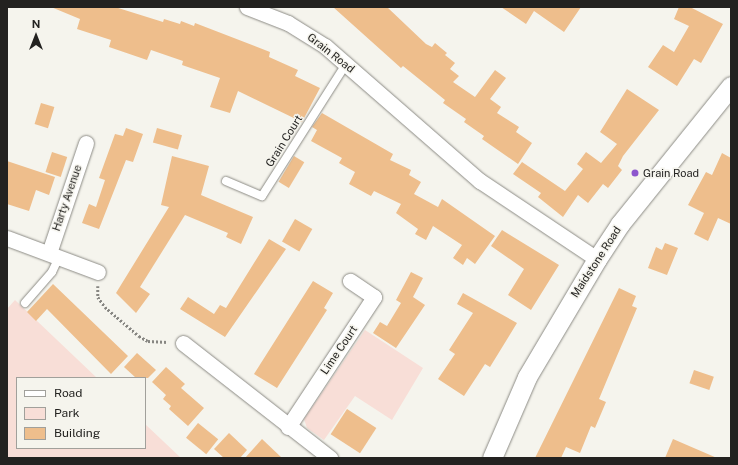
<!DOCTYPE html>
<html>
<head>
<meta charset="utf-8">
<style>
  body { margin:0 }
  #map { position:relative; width:738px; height:465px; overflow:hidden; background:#f5f4ed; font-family:"Public Sans",sans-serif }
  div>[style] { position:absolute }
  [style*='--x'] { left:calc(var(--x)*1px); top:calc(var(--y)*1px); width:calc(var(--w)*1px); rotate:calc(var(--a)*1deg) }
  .green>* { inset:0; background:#f8ded7 }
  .building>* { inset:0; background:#eebe8c; transform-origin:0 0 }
  .path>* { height:2.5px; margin-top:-1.25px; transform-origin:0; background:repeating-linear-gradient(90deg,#878682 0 2px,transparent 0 4px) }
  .roads { filter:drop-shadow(0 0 1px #8c8b85) drop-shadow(0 0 1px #8c8b85) }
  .service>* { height:8px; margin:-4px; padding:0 4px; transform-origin:4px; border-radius:4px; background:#fff }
  .minor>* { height:15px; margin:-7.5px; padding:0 7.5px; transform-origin:7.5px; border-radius:7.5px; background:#fff }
  .tertiary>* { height:19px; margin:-9.5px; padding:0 9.5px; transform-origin:9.5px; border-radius:9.5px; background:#fff }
  .dots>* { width:11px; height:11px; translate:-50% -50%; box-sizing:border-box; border:2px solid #f5f4ed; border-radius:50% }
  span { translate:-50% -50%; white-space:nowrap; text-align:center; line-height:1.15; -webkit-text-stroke:3px #f5f4ed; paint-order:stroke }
  .street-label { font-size:11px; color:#232220 }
  .poi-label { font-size:11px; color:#232220 }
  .left { translate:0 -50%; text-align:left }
  .frame { position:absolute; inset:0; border:8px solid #232220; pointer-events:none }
  .legend { position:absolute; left:16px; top:377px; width:130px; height:72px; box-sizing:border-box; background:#f5f4ed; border:1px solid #a1a09b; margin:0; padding:5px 7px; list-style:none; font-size:12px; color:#232220 }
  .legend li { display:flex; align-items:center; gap:8px; height:20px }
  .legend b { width:20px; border:1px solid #a1a09b }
  .north { position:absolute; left:16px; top:16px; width:40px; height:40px; -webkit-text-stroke:3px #f5f4ed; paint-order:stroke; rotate:0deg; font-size:11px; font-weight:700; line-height:16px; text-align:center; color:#232220 }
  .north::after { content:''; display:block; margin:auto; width:14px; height:18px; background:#232220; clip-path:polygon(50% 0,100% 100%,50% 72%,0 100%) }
</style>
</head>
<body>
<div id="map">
  <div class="green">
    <i style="clip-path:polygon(15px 300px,97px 378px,17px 378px,17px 448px,145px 448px,145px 424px,181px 458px,7px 458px,7px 309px)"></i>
    <i style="clip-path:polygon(365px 330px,423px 368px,392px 420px,355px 396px,324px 440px,307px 428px,304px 419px)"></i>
  </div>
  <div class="building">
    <i style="clip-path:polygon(51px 7px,115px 7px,163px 22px,164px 19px,180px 24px,181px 21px,194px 26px,195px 23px,270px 52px,269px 57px,298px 70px,295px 76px,320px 88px,302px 122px,238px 91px,230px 113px,210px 107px,220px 78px,182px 65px,183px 61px,151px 50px,147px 60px,109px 47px,111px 40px,77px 29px,80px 19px)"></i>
    <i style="clip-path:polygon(333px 7px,387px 7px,426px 44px,432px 47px,435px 43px,447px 53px,445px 55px,455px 63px,450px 69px,459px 76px,453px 82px,475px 97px,495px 70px,506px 78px,490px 99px,501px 107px,497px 113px,519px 127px,516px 132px,532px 143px,518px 164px,482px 139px,484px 136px,464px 122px,466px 119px,443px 103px,445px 100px,403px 66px,401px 68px)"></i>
    <i style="clip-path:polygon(501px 7px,581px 7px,564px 32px,534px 11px,526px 24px)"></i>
    <i style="clip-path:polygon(679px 7px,690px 7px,723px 24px,701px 63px,694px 59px,677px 86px,648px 67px,663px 45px,674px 52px,689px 26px,674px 19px)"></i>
    <i style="clip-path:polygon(627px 89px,659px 110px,623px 156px,618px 166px,622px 170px,608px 188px,603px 184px,588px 203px,578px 195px,563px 217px,538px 197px,541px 193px,513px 174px,522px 162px,565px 191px,583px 169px,577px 164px,586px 152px,601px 163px,617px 144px,600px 132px)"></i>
    <i style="left:41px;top:103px;width:14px;height:22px;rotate:17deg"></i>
    <i style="clip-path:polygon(322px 113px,393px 154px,390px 160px,411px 170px,409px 175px,421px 182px,414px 194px,438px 207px,442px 199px,495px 236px,475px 264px,467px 258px,463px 265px,453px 258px,462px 245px,433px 226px,426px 240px,415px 234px,418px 229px,396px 213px,401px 204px,374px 191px,371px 196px,349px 184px,355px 172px,339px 163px,342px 158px,311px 141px,317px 130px,312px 127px)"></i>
    <i style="clip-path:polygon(126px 128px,143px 134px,133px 162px,126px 160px,99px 229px,82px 223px,89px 204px,96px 207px,105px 180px,99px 178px,115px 134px,123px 136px)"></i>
    <i style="left:157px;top:128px;width:26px;height:15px;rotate:16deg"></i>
    <i style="left:52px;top:152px;width:16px;height:21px;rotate:18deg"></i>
    <i style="clip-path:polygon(722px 153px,731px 158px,731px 224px,718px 218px,708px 241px,694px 234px,704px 213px,688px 205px,706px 172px,712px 175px)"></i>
    <i style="clip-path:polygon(172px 156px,209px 166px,201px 195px,253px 217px,241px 244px,226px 237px,228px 233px,185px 215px,140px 287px,150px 294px,136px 313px,116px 293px,169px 207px,161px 205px)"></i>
    <i style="left:294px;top:156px;width:12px;height:30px;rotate:31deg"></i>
    <i style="clip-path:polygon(7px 161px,55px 177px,49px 195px,36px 190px,29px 211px,7px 204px)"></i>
    <i style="left:295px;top:219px;width:20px;height:26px;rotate:30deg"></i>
    <i style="clip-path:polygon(502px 230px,559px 265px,531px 310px,508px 295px,524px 269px,491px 246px)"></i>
    <i style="clip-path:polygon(269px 239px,286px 249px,225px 337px,180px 309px,188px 297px,214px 314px,220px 305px,226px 308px)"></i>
    <i style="clip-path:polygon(665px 243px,678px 248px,667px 275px,648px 268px,656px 247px,662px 250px)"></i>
    <i style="clip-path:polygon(411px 272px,423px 278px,413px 297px,425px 305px,396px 348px,373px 333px,380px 322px,387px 326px,401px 303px,396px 300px)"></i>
    <i style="clip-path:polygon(313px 281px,333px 293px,324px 308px,327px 310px,277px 388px,254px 374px)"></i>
    <i style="clip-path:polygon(53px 284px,128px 356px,111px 374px,47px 309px,36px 321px,27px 312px)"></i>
    <i style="clip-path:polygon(619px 288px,636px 296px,632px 306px,637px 308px,599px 399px,606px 402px,595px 428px,591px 426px,580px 453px,566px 447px,561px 458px,535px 458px)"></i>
    <i style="clip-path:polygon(463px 293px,517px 323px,490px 367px,485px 364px,464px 396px,438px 379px,455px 354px,449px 350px,473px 313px,457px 304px)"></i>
    <i style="clip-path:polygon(137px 353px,156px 370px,148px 378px,136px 378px,124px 367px)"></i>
    <i style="clip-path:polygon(166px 367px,185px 384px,181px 388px,204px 408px,188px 426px,169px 409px,171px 406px,163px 399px,166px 395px,152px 382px)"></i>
    <i style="left:694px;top:370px;width:21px;height:14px;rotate:19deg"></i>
    <i style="left:347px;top:409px;width:35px;height:30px;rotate:33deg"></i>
    <i style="left:198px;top:423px;width:26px;height:19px;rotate:39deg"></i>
    <i style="clip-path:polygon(229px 433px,247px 450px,240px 458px,224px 458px,214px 449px)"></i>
    <i style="clip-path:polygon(262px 439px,282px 458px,245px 458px)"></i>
    <i style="clip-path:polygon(673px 439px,717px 458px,665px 458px)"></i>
  </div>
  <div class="path">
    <i style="--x:98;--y:286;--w:11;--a:90"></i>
    <i style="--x:98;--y:297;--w:12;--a:55"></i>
    <i style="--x:105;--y:307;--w:45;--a:40.5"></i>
    <i style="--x:139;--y:336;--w:10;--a:29"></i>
    <i style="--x:148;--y:341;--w:20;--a:3"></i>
  </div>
  <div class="roads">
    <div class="service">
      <i style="--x:226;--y:181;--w:39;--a:23"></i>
      <i style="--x:262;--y:196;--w:156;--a:-57.5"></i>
      <i style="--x:25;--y:303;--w:41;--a:-48.9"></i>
      <i style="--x:52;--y:272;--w:17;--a:-65"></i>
    </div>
    <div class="minor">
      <i style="--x:247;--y:7;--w:44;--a:21.3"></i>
      <i style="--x:288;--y:23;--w:44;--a:31.9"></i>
      <i style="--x:325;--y:46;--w:206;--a:41.1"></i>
      <i style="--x:480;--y:181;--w:141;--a:33.7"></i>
      <i style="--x:7;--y:238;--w:97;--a:20.5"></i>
      <i style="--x:49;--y:253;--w:116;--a:-71.4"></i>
      <i style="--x:183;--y:343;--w:187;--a:38"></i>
      <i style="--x:288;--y:427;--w:156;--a:-56.5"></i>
      <i style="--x:374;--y:297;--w:29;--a:-146"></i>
    </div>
    <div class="tertiary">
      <i style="--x:492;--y:458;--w:88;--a:-66.6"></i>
      <i style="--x:527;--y:377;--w:137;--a:-59.3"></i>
      <i style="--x:597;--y:259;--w:42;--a:-56.7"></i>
      <i style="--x:620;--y:224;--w:177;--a:-51.2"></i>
    </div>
  </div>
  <div class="dots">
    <i style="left:635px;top:173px;background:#8d56cd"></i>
  </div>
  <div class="street-label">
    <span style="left:331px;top:53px;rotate:38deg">Grain Road</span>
    <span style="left:284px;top:141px;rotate:-58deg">Grain Court</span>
    <span style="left:67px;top:198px;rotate:-71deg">Harty Avenue</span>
    <span style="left:596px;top:262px;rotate:-57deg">Maidstone Road</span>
    <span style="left:339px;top:350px;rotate:-56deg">Lime Court</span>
  </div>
  <div class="poi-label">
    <span class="left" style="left:643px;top:173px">Grain Road</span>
  </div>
  <div class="frame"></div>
  <ul class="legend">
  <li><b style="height:5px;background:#fff"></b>Road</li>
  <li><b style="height:11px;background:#f8ded7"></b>Park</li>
  <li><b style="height:11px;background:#eebe8c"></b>Building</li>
  </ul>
  <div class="north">N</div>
</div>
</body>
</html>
